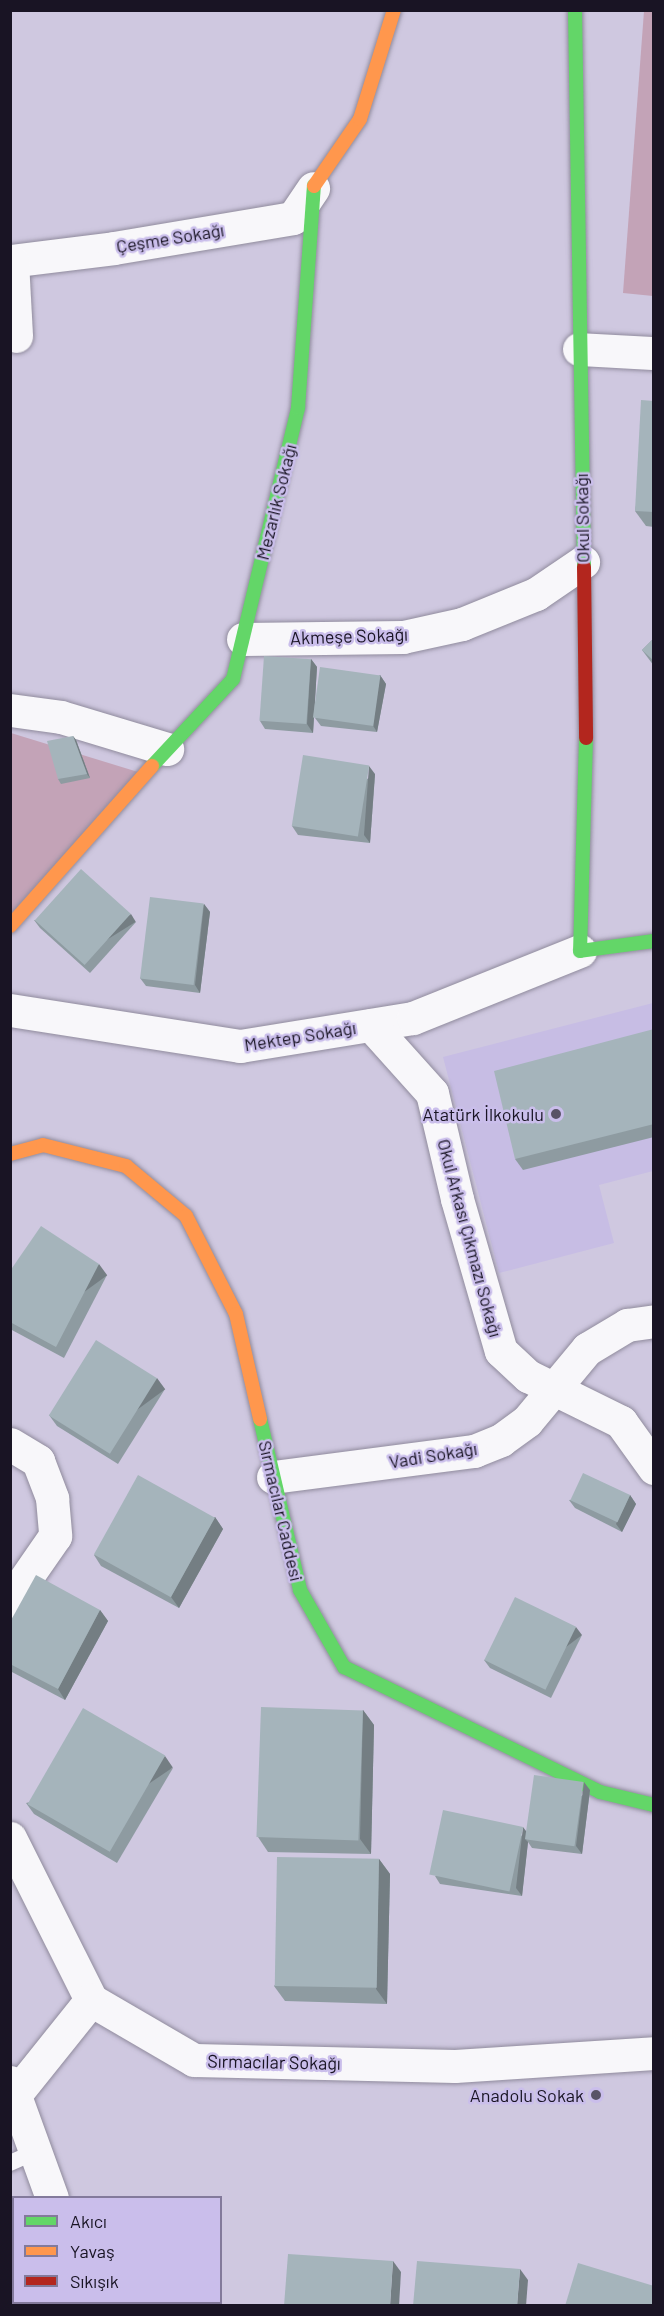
<!DOCTYPE html>
<html>
<head>
<meta charset="utf-8">
<style>
  body { margin:0 }
  #map { position:relative; width:664px; height:2316px; overflow:hidden; background:#cfc8e0; font-family:Barlow,sans-serif }
  div>[style] { position:absolute }
  [style*='--x'] { left:calc(var(--x)*1px); top:calc(var(--y)*1px); width:calc(var(--w)*1px); rotate:calc(var(--a)*1deg) }
  .built>* { inset:0; background:#c7bde4 }
  .green>* { inset:0; background:#c3a3b7 }
  .roads { filter:drop-shadow(0 0 2px #908b9d) drop-shadow(0 0 2px #908b9d) }
  .lane>* { height:16px; margin:-8px; padding:0 8px; transform-origin:8px; border-radius:8px; background:#f8f7fa }
  .street>* { height:33px; margin:-16.5px; padding:0 16.5px; transform-origin:16.5px; border-radius:16.5px; background:#f8f7fa }
  .fast>* { height:14px; margin:-7px; padding:0 7px; transform-origin:7px; border-radius:7px; background:#63d668 }
  .slow>* { height:14px; margin:-7px; padding:0 7px; transform-origin:7px; border-radius:7px; background:#ff974d }
  .jam>* { height:14px; margin:-7px; padding:0 7px; transform-origin:7px; border-radius:7px; background:#b3261e }
  .wall>* { inset:0; background:#8e9ba1 }
  .shaded-wall>* { inset:0; background:#747e83; transform-origin:0 0 }
  .building>* { inset:0; background:#a5b4bb; transform-origin:0 0 }
  .dots>* { width:16px; height:16px; translate:-50% -50%; box-sizing:border-box; border:3px solid #cabeeb; border-radius:50% }
  span { translate:-50% -50%; white-space:nowrap; text-align:center; line-height:1.15; -webkit-text-stroke:5px #cabeeb; paint-order:stroke }
  .street-label { font-size:18px; color:#191424 }
  .poi-label { font-size:18px; color:#191424 }
  .right { translate:-100% -50%; text-align:right }
  .frame { position:absolute; inset:0; border:12px solid #191424; pointer-events:none }
  .legend { position:absolute; left:12px; top:2196px; width:210px; height:108px; box-sizing:border-box; background:#cabeeb; border:2px solid #837a9b; margin:0; padding:8px 10px; list-style:none; font-size:18px; color:#191424 }
  .legend li { display:flex; align-items:center; gap:12px; height:30px }
  .legend b { width:30px; border:2px solid #837a9b }
</style>
</head>
<body>
<div id="map">
  <div class="built">
    <i style="clip-path:polygon(653px 1003px,653px 1171px,599px 1185px,614px 1243px,499px 1273px,443px 1057px)"></i>
  </div>
  <div class="green">
    <i style="clip-path:polygon(644px 11px,654px 11px,653px 296px,623px 293px)"></i>
    <i style="clip-path:polygon(11px 733px,138px 772px,11px 916px)"></i>
  </div>
  <div class="roads">
    <div class="lane">
      <i style="--x:10;--y:2163;--w:27;--a:-24"></i>
    </div>
    <div class="street">
      <i style="--x:10;--y:261;--w:105;--a:-7.1"></i>
      <i style="--x:114;--y:248;--w:181;--a:-9.5"></i>
      <i style="--x:293;--y:218;--w:36;--a:-56"></i>
      <i style="--x:12;--y:261;--w:75;--a:86.9"></i>
      <i style="--x:579;--y:349;--w:75;--a:3.1"></i>
      <i style="--x:243;--y:639;--w:160;--a:-0.7"></i>
      <i style="--x:403;--y:637;--w:60;--a:-12.4"></i>
      <i style="--x:462;--y:624;--w:80;--a:-22.1"></i>
      <i style="--x:536;--y:594;--w:57;--a:-34.2"></i>
      <i style="--x:10;--y:710;--w:51;--a:7.8"></i>
      <i style="--x:61;--y:717;--w:111;--a:16.8"></i>
      <i style="--x:10;--y:1010;--w:233;--a:8.9"></i>
      <i style="--x:240;--y:1046;--w:175;--a:-9.2"></i>
      <i style="--x:413;--y:1018;--w:180;--a:-21.9"></i>
      <i style="--x:371;--y:1025;--w:91;--a:48.1"></i>
      <i style="--x:432;--y:1093;--w:109;--a:76.7"></i>
      <i style="--x:457;--y:1199;--w:158;--a:73.9"></i>
      <i style="--x:501;--y:1351;--w:37;--a:43"></i>
      <i style="--x:528;--y:1376;--w:104;--a:26.3"></i>
      <i style="--x:621;--y:1422;--w:57;--a:54.3"></i>
      <i style="--x:10;--y:1444;--w:33;--a:31"></i>
      <i style="--x:38;--y:1461;--w:40;--a:69"></i>
      <i style="--x:52;--y:1498;--w:38;--a:85"></i>
      <i style="--x:55;--y:1536;--w:79;--a:124.7"></i>
      <i style="--x:273;--y:1477;--w:203;--a:-7.4"></i>
      <i style="--x:474;--y:1451;--w:29;--a:-22"></i>
      <i style="--x:501;--y:1440;--w:32;--a:-36"></i>
      <i style="--x:527;--y:1421;--w:94;--a:-50.2"></i>
      <i style="--x:587;--y:1349;--w:47;--a:-31"></i>
      <i style="--x:627;--y:1325;--w:27;--a:-8"></i>
      <i style="--x:10;--y:1838;--w:181;--a:63.4"></i>
      <i style="--x:91;--y:2000;--w:119;--a:30.2"></i>
      <i style="--x:194;--y:2060;--w:261;--a:1.3"></i>
      <i style="--x:455;--y:2066;--w:199;--a:-3.7"></i>
      <i style="--x:10;--y:2082;--w:123;--a:70.1"></i>
      <i style="--x:14;--y:2096;--w:123;--a:-51.3"></i>
      <i style="--x:113;--y:2302;--w:4;--a:76"></i>
    </div>
    <div class="fast">
      <i style="--x:575;--y:10;--w:557;--a:89.07"></i>
      <i style="--x:586;--y:738;--w:213;--a:91.6"></i>
      <i style="--x:580;--y:951;--w:75;--a:-7.7"></i>
      <i style="--x:152;--y:766;--w:119;--a:-47"></i>
      <i style="--x:233;--y:679;--w:279;--a:-76.5"></i>
      <i style="--x:298;--y:408;--w:223;--a:-85.9"></i>
      <i style="--x:260;--y:1419;--w:176;--a:76.8"></i>
      <i style="--x:300;--y:1590;--w:89;--a:60.3"></i>
      <i style="--x:344;--y:1667;--w:285;--a:26"></i>
      <i style="--x:600;--y:1792;--w:56;--a:13.5"></i>
    </div>
    <div class="slow">
      <i style="--x:314;--y:186;--w:81;--a:-55.5"></i>
      <i style="--x:360;--y:119;--w:114;--a:-72.7"></i>
      <i style="--x:10;--y:926;--w:214;--a:-48.4"></i>
      <i style="--x:10;--y:1154;--w:34;--a:-15"></i>
      <i style="--x:43;--y:1145;--w:86;--a:14.2"></i>
      <i style="--x:126;--y:1166;--w:78;--a:39.8"></i>
      <i style="--x:186;--y:1216;--w:110;--a:63"></i>
      <i style="--x:236;--y:1314;--w:108;--a:77.1"></i>
    </div>
    <div class="jam">
      <i style="--x:584;--y:567;--w:171;--a:89.3"></i>
    </div>
  </div>
  <div class="wall">
    <i style="clip-path:polygon(654px 401px,654px 527px,646px 526px,635px 511px)"></i>
    <i style="clip-path:polygon(654px 638px,654px 666px,642px 650px)"></i>
    <i style="clip-path:polygon(311px 659px,317px 667px,313px 733px,265px 729px,260px 721px)"></i>
    <i style="clip-path:polygon(380px 675px,386px 684px,377px 732px,321px 726px,315px 718px)"></i>
    <i style="clip-path:polygon(73px 736px,76px 740px,90px 778px,61px 784px,58px 779px)"></i>
    <i style="clip-path:polygon(375px 774px,370px 843px,298px 835px,292px 826px)"></i>
    <i style="clip-path:polygon(204px 904px,210px 912px,200px 993px,146px 986px,140px 978px)"></i>
    <i style="clip-path:polygon(34px 920px,136px 922px,90px 973px,40px 928px)"></i>
    <i style="clip-path:polygon(654px 1029px,654px 1137px,523px 1170px,515px 1159px)"></i>
    <i style="clip-path:polygon(10px 1271px,107px 1275px,64px 1358px,10px 1329px)"></i>
    <i style="clip-path:polygon(165px 1389px,118px 1464px,57px 1426px,49px 1415px)"></i>
    <i style="clip-path:polygon(630px 1495px,636px 1504px,622px 1532px,575px 1508px,569px 1500px)"></i>
    <i style="clip-path:polygon(215px 1517px,223px 1529px,179px 1608px,101px 1566px,94px 1555px)"></i>
    <i style="clip-path:polygon(100px 1610px,108px 1621px,65px 1700px,10px 1671px,10px 1622px)"></i>
    <i style="clip-path:polygon(582px 1635px,551px 1698px,490px 1668px,484px 1660px)"></i>
    <i style="clip-path:polygon(363px 1710px,374px 1725px,371px 1854px,268px 1852px,258px 1837px)"></i>
    <i style="clip-path:polygon(173px 1768px,117px 1863px,34px 1814px,26px 1803px)"></i>
    <i style="clip-path:polygon(590px 1790px,582px 1854px,532px 1848px,528px 1842px,522px 1896px,440px 1884px,435px 1876px,527px 1833px)"></i>
    <i style="clip-path:polygon(379px 1859px,390px 1874px,387px 2004px,285px 2001px,274px 1986px)"></i>
  </div>
  <div class="shaded-wall">
    <i style="clip-path:polygon(311px 659px,317px 667px,313px 733px,307px 724px)"></i>
    <i style="clip-path:polygon(380px 675px,386px 684px,377px 732px,372px 724px)"></i>
    <i style="clip-path:polygon(73px 736px,76px 740px,90px 778px,87px 774px)"></i>
    <i style="clip-path:polygon(369px 766px,375px 774px,370px 843px,364px 835px)"></i>
    <i style="clip-path:polygon(204px 904px,210px 912px,200px 993px,195px 985px)"></i>
    <i style="left:131px;top:914px;width:9px;height:69px;rotate:58deg"></i>
    <i style="left:99px;top:1264px;width:14px;height:93px;rotate:54deg"></i>
    <i style="left:157px;top:1378px;width:14px;height:89px;rotate:54deg"></i>
    <i style="clip-path:polygon(630px 1495px,636px 1504px,622px 1532px,616px 1524px)"></i>
    <i style="clip-path:polygon(215px 1517px,223px 1529px,179px 1608px,171px 1597px)"></i>
    <i style="clip-path:polygon(100px 1610px,108px 1621px,65px 1700px,58px 1689px)"></i>
    <i style="left:576px;top:1627px;width:10px;height:70px;rotate:53deg"></i>
    <i style="clip-path:polygon(363px 1710px,374px 1725px,371px 1854px,360px 1839px)"></i>
    <i style="left:165px;top:1756px;width:14px;height:111px;rotate:56deg"></i>
    <i style="clip-path:polygon(584px 1782px,590px 1790px,582px 1854px,576px 1846px)"></i>
    <i style="clip-path:polygon(523px 1827px,529px 1835px,526px 1840px,528px 1842px,522px 1896px,516px 1888px)"></i>
    <i style="clip-path:polygon(379px 1859px,390px 1874px,387px 2004px,376px 1989px)"></i>
    <i style="clip-path:polygon(393px 2261px,401px 2272px,399px 2306px,390px 2306px)"></i>
    <i style="clip-path:polygon(520px 2269px,528px 2280px,526px 2306px,517px 2306px)"></i>
  </div>
  <div class="building">
    <i style="clip-path:polygon(641px 400px,654px 401px,654px 512px,635px 511px)"></i>
    <i style="clip-path:polygon(654px 638px,654px 661px,642px 650px)"></i>
    <i style="left:264px;top:656px;width:47px;height:65px;rotate:4deg"></i>
    <i style="left:320px;top:667px;width:61px;height:51px;rotate:8deg"></i>
    <i style="clip-path:polygon(73px 736px,87px 774px,58px 779px,47px 741px)"></i>
    <i style="left:303px;top:755px;width:67px;height:72px;rotate:9deg"></i>
    <i style="left:81px;top:869px;width:67px;height:69px;rotate:42deg"></i>
    <i style="left:150px;top:897px;width:54px;height:82px;rotate:7deg"></i>
    <i style="clip-path:polygon(654px 1029px,654px 1124px,515px 1159px,494px 1071px)"></i>
    <i style="clip-path:polygon(41px 1226px,99px 1264px,56px 1347px,10px 1322px,10px 1271px)"></i>
    <i style="left:96px;top:1340px;width:72px;height:89px;rotate:32deg"></i>
    <i style="left:583px;top:1473px;width:52px;height:30px;rotate:25deg"></i>
    <i style="left:138px;top:1475px;width:88px;height:91px;rotate:29deg"></i>
    <i style="clip-path:polygon(36px 1575px,100px 1610px,58px 1689px,10px 1664px,10px 1622px)"></i>
    <i style="left:515px;top:1597px;width:68px;height:70px;rotate:26deg"></i>
    <i style="left:261px;top:1707px;width:102px;height:130px;rotate:2deg"></i>
    <i style="left:83px;top:1708px;width:95px;height:111px;rotate:30deg"></i>
    <i style="left:534px;top:1775px;width:50px;height:65px;rotate:8deg"></i>
    <i style="left:443px;top:1810px;width:82px;height:66px;rotate:12deg"></i>
    <i style="left:277px;top:1857px;width:102px;height:129px;rotate:1deg"></i>
    <i style="clip-path:polygon(288px 2254px,393px 2261px,390px 2306px,284px 2306px)"></i>
    <i style="clip-path:polygon(417px 2261px,520px 2269px,517px 2306px,413px 2306px)"></i>
    <i style="clip-path:polygon(578px 2263px,654px 2286px,654px 2306px,565px 2306px)"></i>
  </div>
  <div class="dots">
    <i style="left:556px;top:1114px;background:#595366"></i>
    <i style="left:596px;top:2095px;background:#595366"></i>
  </div>
  <div class="street-label">
    <span style="left:170px;top:238px;rotate:-9deg">Çeşme Sokağı</span>
    <span style="left:276px;top:502px;rotate:-76deg">Mezarlık Sokağı</span>
    <span style="left:582px;top:518px;rotate:-91deg">Okul Sokağı</span>
    <span style="left:349px;top:636px;rotate:-2deg">Akmeşe Sokağı</span>
    <span style="left:300px;top:1036px;rotate:-9deg">Mektep Sokağı</span>
    <span style="left:470px;top:1238px;rotate:75deg">Okul Arkası Çıkmazı Sokağı</span>
    <span style="left:433px;top:1455px;rotate:-9deg">Vadi Sokağı</span>
    <span style="left:281px;top:1511px;rotate:77deg">Sırmacılar Caddesi</span>
    <span style="left:274px;top:2062px;rotate:1deg">Sırmacılar Sokağı</span>
  </div>
  <div class="poi-label">
    <span class="right" style="left:544px;top:1114px">Atatürk İlkokulu</span>
    <span class="right" style="left:584px;top:2095px">Anadolu Sokak</span>
  </div>
  <div class="frame"></div>
  <ul class="legend">
  <li><b style="height:8px;background:#63d668"></b>Akıcı</li>
  <li><b style="height:8px;background:#ff974d"></b>Yavaş</li>
  <li><b style="height:8px;background:#b3261e"></b>Sıkışık</li>
  </ul>
</div>
</body>
</html>
